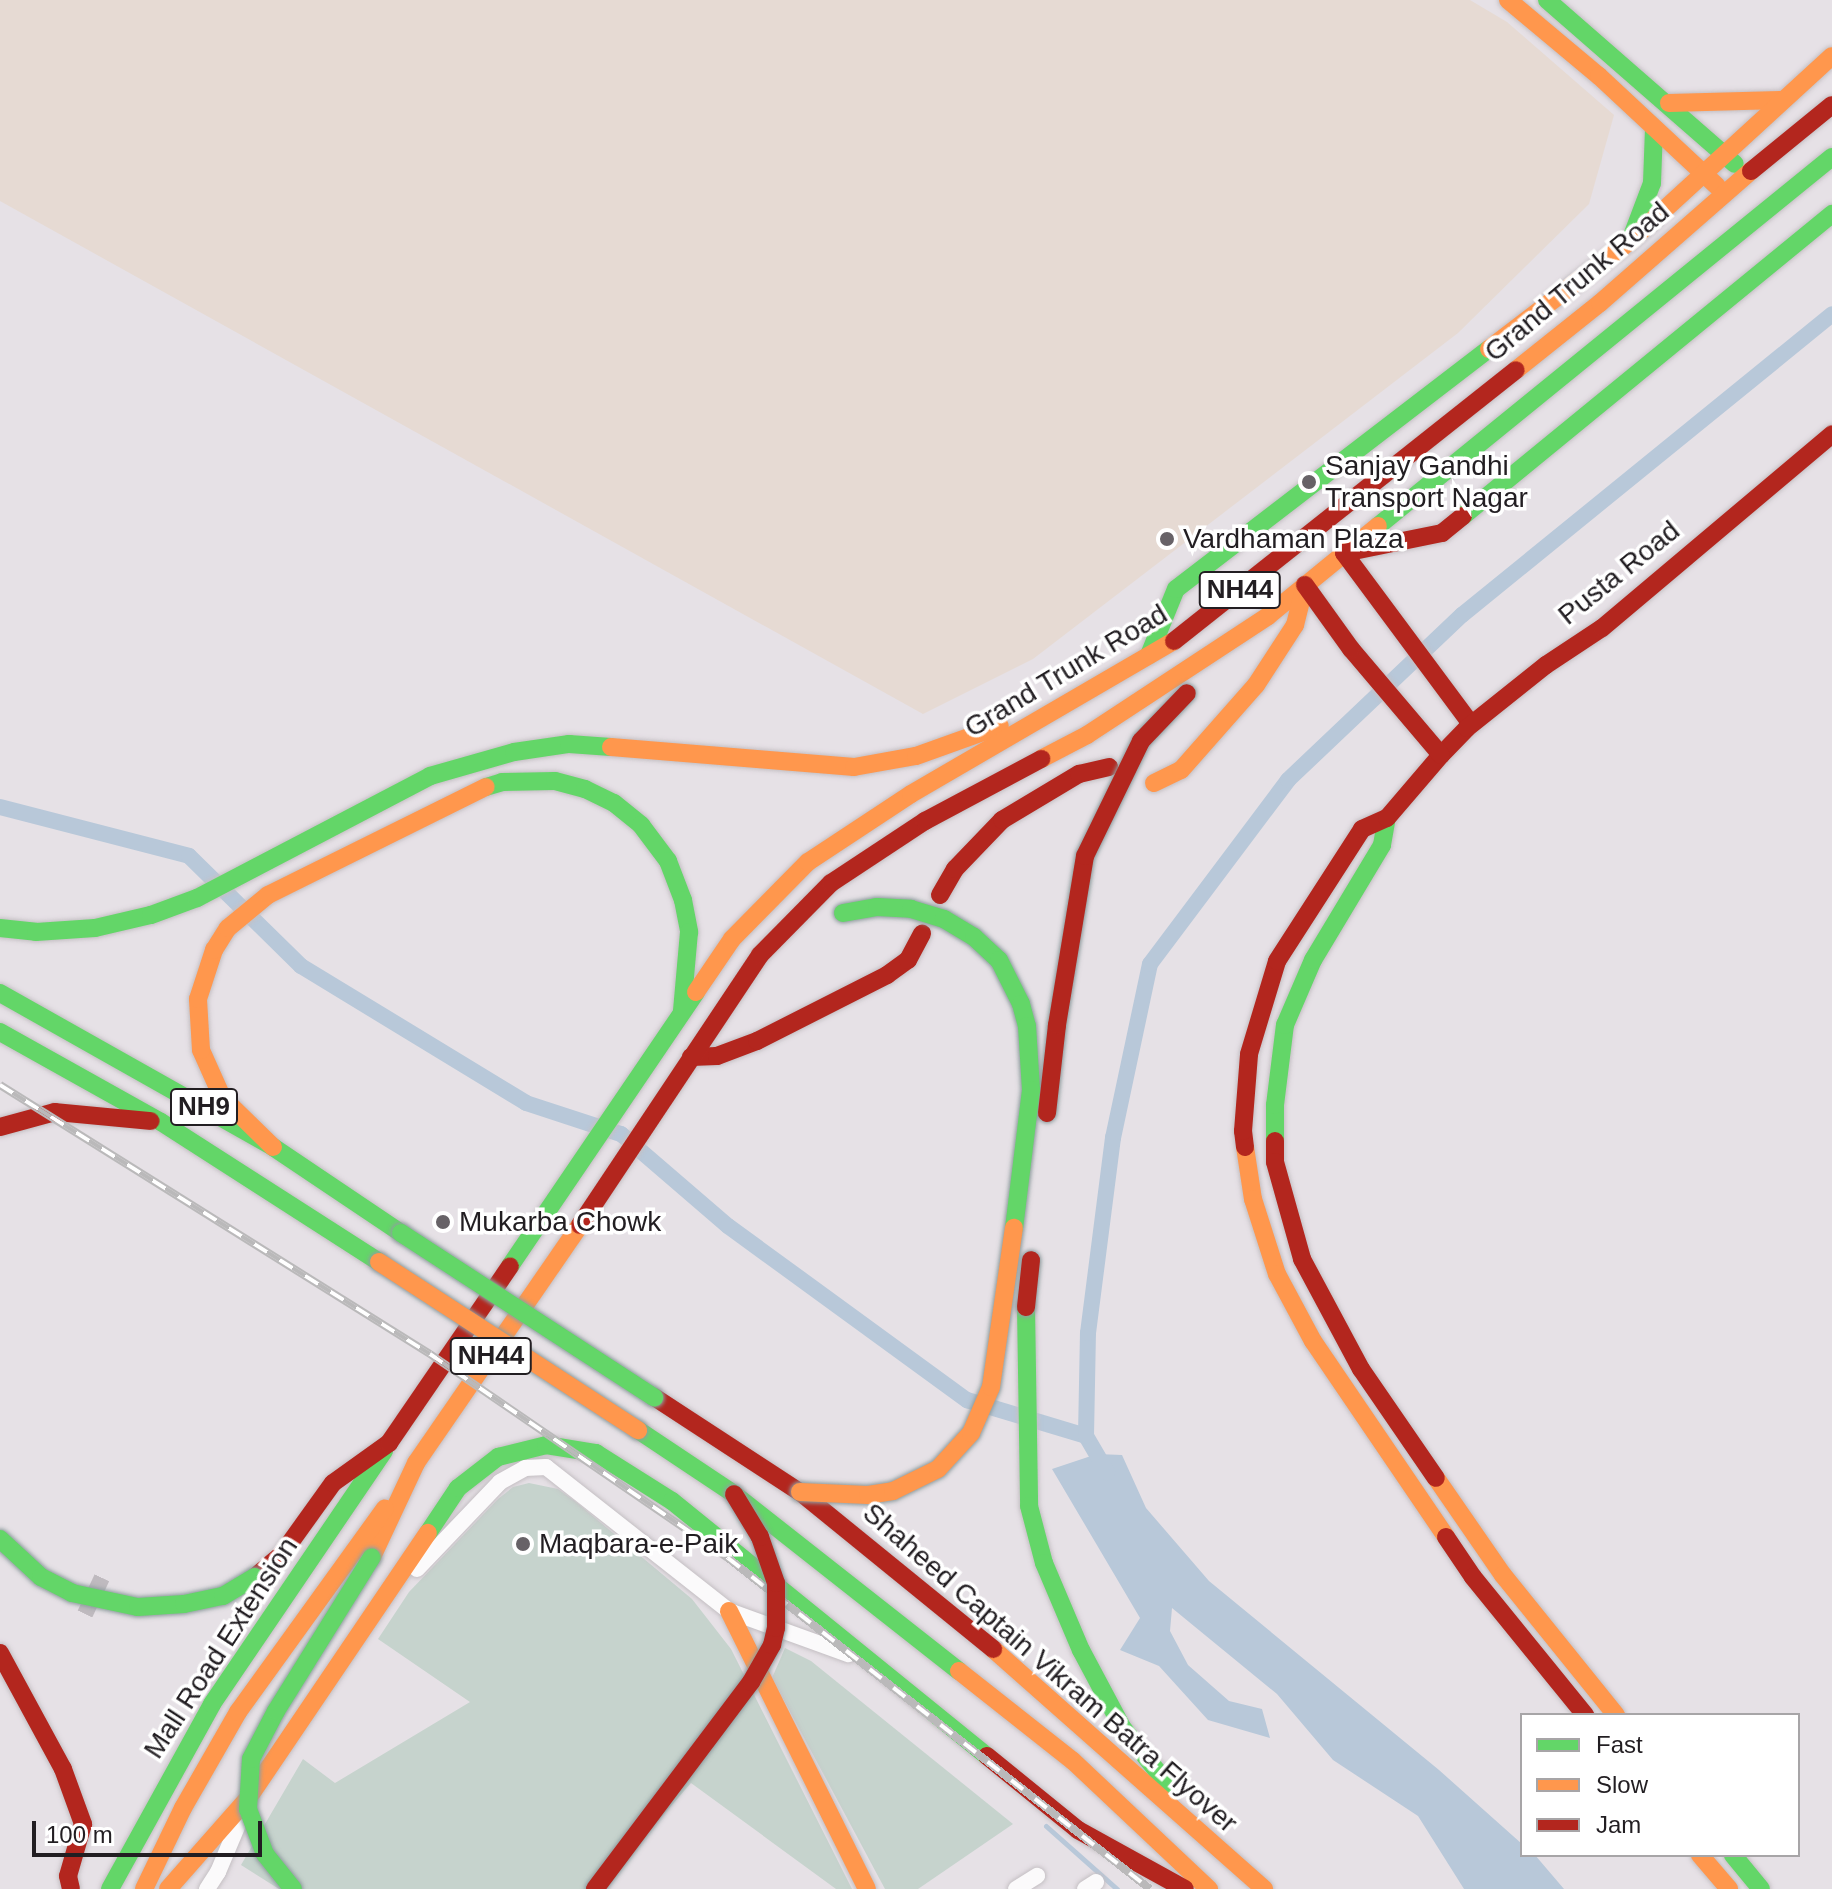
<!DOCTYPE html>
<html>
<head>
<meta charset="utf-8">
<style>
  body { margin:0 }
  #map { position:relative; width:1832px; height:1889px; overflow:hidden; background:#e6e1e6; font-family:Arial,sans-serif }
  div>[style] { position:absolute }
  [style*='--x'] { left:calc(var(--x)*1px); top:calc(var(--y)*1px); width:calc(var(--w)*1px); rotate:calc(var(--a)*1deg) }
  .industrial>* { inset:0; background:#e6dad3 }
  .green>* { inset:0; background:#c6d3cd }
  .water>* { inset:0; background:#b8c8d9 }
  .stream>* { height:5px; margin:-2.5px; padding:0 2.5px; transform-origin:2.5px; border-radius:2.5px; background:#b8c8d9 }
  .canal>* { height:16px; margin:-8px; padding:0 8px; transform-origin:8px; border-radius:8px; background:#b8c8d9 }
  .street-tunnel>* { height:16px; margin-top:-8px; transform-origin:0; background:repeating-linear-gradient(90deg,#bfbabf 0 16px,transparent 0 24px) }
  .roads { filter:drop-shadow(0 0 2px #c4bfc3) drop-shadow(0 0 2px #c4bfc3) }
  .street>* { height:16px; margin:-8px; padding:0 8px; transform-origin:8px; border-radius:8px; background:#fbfafb }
  .fast>* { height:18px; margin:-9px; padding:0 9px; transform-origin:9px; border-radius:9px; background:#63d668 }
  .slow>* { height:18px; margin:-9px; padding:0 9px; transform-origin:9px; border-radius:9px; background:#ff974d }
  .jam>* { height:18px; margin:-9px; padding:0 9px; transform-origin:9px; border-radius:9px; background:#b3261e }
  .rail>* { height:8px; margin-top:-4px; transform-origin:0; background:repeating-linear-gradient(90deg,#fff 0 15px,#bab9ba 0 30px); box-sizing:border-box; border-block:2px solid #bab9ba }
  .bridges { filter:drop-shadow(0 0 2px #909d9f) drop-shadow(0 0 2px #909d9f) }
  .fast-bridge>* { height:18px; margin:-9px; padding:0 9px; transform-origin:9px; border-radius:9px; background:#63d668 }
  .slow-bridge>* { height:18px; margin:-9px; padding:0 9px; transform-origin:9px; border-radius:9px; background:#ff974d }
  .jam-bridge>* { height:18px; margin:-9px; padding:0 9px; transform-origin:9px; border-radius:9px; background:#b3261e }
  .dots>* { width:22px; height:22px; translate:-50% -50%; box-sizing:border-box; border:4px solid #fff; border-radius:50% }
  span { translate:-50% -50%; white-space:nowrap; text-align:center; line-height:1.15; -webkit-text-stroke:7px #fff; paint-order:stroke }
  .shield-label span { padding:2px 6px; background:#fff; border:2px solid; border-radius:6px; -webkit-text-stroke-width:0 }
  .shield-label { font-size:26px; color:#221e22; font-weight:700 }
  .street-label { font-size:28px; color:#221e22 }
  .poi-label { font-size:28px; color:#221e22 }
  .left { translate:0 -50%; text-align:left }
  .legend { position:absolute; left:1520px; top:1713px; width:280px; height:144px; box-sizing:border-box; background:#fff; border:2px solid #a7a5a7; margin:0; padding:10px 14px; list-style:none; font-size:24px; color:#221e22 }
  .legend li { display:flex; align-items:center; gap:16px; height:40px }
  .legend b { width:40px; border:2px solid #a7a5a7 }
  .scale { position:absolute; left:32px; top:1821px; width:230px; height:36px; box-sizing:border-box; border:4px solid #221e22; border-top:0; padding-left:10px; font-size:24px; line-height:28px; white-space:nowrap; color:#221e22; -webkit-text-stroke:6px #fff; paint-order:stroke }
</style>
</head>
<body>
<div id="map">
  <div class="industrial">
    <i style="clip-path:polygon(0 0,1470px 0,1507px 22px,1614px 115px,1589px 204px,1458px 333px,1033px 659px,923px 714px,0 201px)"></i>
  </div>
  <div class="green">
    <i style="clip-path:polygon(529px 1483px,558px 1489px,576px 1502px,692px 1599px,731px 1649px,852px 1889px,836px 1889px,691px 1783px,599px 1889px,279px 1889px,241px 1865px,303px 1759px,335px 1783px,470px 1702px,378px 1639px,409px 1592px,498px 1499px,513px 1487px)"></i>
    <i style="clip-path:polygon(785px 1648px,811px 1661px,1013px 1824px,918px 1889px,885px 1889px,772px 1678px)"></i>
  </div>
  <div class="water">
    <i style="clip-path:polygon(1097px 1454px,1122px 1455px,1146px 1508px,1209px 1581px,1439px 1770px,1522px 1844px,1522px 1855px,1535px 1855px,1564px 1889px,1464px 1889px,1418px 1816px,1333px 1760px,1277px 1694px,1172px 1608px,1170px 1631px,1188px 1665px,1229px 1701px,1262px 1709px,1270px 1738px,1208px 1720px,1159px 1666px,1120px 1650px,1140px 1618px,1052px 1469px)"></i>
  </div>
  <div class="stream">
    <i style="--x:1046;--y:1826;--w:95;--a:41.6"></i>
  </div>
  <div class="canal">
    <i style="--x:0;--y:807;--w:195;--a:14.5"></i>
    <i style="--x:189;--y:856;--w:157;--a:44.5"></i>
    <i style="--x:301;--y:966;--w:263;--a:31.3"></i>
    <i style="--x:526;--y:1103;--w:100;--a:18.1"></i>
    <i style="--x:621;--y:1134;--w:141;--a:40.7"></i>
    <i style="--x:728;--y:1226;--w:296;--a:36.1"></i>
    <i style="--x:967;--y:1400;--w:124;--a:16.8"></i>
    <i style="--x:1086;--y:1436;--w:42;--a:59.7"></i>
    <i style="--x:1086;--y:1436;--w:103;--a:-88.9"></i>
    <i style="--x:1088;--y:1333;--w:197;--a:-82.7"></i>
    <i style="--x:1113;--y:1138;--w:178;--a:-78"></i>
    <i style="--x:1150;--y:964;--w:230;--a:-53.1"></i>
    <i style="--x:1288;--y:780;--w:240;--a:-43.5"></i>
    <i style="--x:1462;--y:615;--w:477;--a:-39.1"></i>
  </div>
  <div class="street-tunnel">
    <i style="--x:85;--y:1614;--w:40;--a:-65"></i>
  </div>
  <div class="roads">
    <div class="street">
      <i style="--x:417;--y:1569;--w:120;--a:-46.3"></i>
      <i style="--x:500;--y:1482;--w:29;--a:-29"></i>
      <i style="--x:525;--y:1468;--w:21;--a:-3"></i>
      <i style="--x:546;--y:1467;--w:233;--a:38.2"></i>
      <i style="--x:729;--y:1611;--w:127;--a:19.9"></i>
      <i style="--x:207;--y:1889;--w:20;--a:-57"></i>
      <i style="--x:218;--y:1872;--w:56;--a:-67.1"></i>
      <i style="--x:1016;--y:1889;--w:25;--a:-32"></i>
      <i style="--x:1085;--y:1889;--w:13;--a:-32"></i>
    </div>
    <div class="fast">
      <i style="--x:1547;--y:0;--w:249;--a:41.1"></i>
      <i style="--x:1632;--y:236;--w:57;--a:-69.3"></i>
      <i style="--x:1652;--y:183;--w:54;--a:-87.9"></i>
      <i style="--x:1463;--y:516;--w:477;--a:-39.3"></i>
      <i style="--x:1378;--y:526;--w:585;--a:-39.1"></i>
      <i style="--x:1149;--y:655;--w:71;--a:-67.8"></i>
      <i style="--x:1176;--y:589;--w:394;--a:-37.5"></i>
      <i style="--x:486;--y:787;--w:17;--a:-17"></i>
      <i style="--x:502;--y:782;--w:53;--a:-1.1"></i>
      <i style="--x:555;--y:781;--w:31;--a:15"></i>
      <i style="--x:585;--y:789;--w:32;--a:26"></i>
      <i style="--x:614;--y:803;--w:35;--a:39"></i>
      <i style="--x:641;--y:825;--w:45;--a:53.1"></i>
      <i style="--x:668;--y:861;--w:42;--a:69"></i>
      <i style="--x:683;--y:900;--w:33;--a:79"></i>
      <i style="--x:689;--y:932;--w:79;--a:95.1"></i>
      <i style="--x:0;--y:928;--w:36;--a:6"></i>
      <i style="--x:36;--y:932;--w:59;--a:-3.9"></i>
      <i style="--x:95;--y:928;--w:57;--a:-13.1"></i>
      <i style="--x:151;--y:915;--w:49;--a:-20.3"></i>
      <i style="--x:197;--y:898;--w:263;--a:-27.6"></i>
      <i style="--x:430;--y:776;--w:87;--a:-15.9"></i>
      <i style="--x:514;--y:752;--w:56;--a:-8.3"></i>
      <i style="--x:569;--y:744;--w:42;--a:4.1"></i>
      <i style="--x:0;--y:993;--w:313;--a:29.4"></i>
      <i style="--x:273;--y:1147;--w:154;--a:33.9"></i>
      <i style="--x:0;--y:1032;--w:184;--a:29.2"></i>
      <i style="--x:161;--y:1122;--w:259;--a:32.7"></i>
      <i style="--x:1275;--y:1141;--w:36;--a:-90"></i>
      <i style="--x:1275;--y:1105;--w:81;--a:-82.9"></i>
      <i style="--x:1285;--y:1025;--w:71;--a:-66.7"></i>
      <i style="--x:1313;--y:960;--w:134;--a:-59"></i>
      <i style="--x:1382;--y:845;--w:27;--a:-80"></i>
      <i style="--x:510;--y:1266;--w:331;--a:-55.8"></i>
      <i style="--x:1026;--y:1307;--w:199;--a:89.1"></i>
      <i style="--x:1029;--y:1506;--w:59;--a:75.3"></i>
      <i style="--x:1044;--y:1563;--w:95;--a:67"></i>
      <i style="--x:1081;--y:1650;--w:87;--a:62"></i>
      <i style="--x:1122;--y:1727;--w:75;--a:51.5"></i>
      <i style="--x:638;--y:1430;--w:115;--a:33.7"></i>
      <i style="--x:734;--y:1494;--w:286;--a:38.2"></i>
      <i style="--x:428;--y:1533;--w:54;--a:-56.3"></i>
      <i style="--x:458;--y:1488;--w:51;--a:-37.8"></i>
      <i style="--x:498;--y:1457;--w:49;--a:-14"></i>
      <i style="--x:546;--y:1445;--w:51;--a:9.1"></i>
      <i style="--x:596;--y:1453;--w:90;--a:32.3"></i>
      <i style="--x:672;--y:1501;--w:405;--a:39"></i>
      <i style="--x:1733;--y:1855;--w:44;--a:50.5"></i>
      <i style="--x:110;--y:1889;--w:211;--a:-61.1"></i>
      <i style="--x:212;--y:1704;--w:306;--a:-55.8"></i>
    </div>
    <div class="slow">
      <i style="--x:1508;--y:0;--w:119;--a:39.9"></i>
      <i style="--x:1599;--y:76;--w:161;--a:43"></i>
      <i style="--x:1669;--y:103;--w:111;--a:-1.5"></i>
      <i style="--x:1489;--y:349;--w:176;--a:-37.4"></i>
      <i style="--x:1629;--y:242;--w:275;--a:-42.5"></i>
      <i style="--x:1516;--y:370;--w:107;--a:-38.6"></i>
      <i style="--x:1600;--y:303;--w:201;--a:-41.2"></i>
      <i style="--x:611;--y:747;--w:244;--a:4.7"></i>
      <i style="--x:854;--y:767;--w:63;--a:-10.1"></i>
      <i style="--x:916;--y:756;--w:89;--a:-19.7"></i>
      <i style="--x:1041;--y:759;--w:52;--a:-27.6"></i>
      <i style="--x:1087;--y:735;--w:217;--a:-33.3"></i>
      <i style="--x:1268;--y:616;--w:142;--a:-39.3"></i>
      <i style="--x:1154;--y:783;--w:30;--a:-26"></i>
      <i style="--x:1181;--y:770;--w:113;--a:-48.6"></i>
      <i style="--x:1256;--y:685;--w:72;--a:-57"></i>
      <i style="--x:1295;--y:625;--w:41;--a:-76"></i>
      <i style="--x:696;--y:992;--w:64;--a:-55.8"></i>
      <i style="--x:732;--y:939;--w:108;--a:-45.4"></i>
      <i style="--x:808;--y:862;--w:123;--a:-33.4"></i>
      <i style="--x:911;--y:794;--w:304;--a:-30.2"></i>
      <i style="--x:273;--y:1147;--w:71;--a:-135.6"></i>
      <i style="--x:222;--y:1097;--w:51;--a:-114.1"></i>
      <i style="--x:201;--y:1050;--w:51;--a:-93.4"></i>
      <i style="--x:198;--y:999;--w:52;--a:-71.9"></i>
      <i style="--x:214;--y:950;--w:26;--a:-58"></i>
      <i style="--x:228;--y:928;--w:52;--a:-39.5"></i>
      <i style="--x:268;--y:895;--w:243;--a:-26.4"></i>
      <i style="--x:1245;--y:1147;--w:53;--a:81.3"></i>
      <i style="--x:1253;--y:1199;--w:79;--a:72.3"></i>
      <i style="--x:1277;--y:1274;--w:76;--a:61.8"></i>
      <i style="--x:1313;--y:1341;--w:237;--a:55.8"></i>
      <i style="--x:1436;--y:1478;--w:118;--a:55.4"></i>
      <i style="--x:1503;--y:1575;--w:180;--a:51.1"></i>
      <i style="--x:372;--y:1557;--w:104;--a:-64.9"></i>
      <i style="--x:416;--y:1463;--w:289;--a:-55.4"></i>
      <i style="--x:729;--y:1611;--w:310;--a:63.6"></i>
      <i style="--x:993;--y:1649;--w:362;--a:41.5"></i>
      <i style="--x:959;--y:1671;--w:145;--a:38.3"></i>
      <i style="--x:1073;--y:1761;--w:187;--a:43.3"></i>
      <i style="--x:1700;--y:1855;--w:45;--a:49.5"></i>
      <i style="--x:144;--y:1889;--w:90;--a:-64.3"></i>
      <i style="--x:183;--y:1808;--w:111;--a:-60.2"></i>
      <i style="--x:238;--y:1712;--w:251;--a:-54.2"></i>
      <i style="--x:168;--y:1889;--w:123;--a:-48.6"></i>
      <i style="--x:249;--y:1797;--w:319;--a:-55.9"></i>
    </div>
    <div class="jam">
      <i style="--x:1751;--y:171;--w:104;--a:-39.2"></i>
      <i style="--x:1463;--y:516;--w:27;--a:141"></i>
      <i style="--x:1442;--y:533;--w:100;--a:168.5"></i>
      <i style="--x:1344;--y:553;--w:213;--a:53.4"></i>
      <i style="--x:1174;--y:641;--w:436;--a:-38.4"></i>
      <i style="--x:1441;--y:755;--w:37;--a:-46"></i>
      <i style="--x:1467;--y:728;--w:101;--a:-38.6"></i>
      <i style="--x:1546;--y:665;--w:67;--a:-33.5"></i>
      <i style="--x:1602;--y:628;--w:301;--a:-40.1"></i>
      <i style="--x:940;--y:895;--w:30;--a:-60"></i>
      <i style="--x:955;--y:869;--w:68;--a:-46.2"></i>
      <i style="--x:1002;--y:820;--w:90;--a:-30.9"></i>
      <i style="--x:1079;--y:774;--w:31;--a:-13"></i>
      <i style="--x:691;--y:1057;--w:26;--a:-2"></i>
      <i style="--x:717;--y:1056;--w:43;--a:-20.6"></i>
      <i style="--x:757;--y:1041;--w:146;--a:-26.9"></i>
      <i style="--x:887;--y:975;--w:26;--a:-36"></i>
      <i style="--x:908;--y:960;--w:30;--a:-62"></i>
      <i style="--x:0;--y:1127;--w:57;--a:-15.3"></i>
      <i style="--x:55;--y:1112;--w:96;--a:5.4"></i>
      <i style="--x:1275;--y:1141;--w:21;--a:90"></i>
      <i style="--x:1275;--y:1162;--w:101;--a:74.4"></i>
      <i style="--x:1302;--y:1259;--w:125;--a:61.8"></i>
      <i style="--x:1361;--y:1369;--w:132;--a:55.5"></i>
      <i style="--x:1245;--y:1147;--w:16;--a:-97"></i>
      <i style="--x:1243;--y:1131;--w:77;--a:-85.5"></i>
      <i style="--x:1249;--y:1054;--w:97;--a:-73.2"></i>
      <i style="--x:1277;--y:961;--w:157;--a:-57.2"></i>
      <i style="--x:1362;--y:829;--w:27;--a:-24"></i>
      <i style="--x:1387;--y:818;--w:83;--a:-49.4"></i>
      <i style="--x:1441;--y:755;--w:139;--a:-130.3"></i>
      <i style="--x:1351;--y:649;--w:79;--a:-125.7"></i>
      <i style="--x:580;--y:1225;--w:324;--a:-56.3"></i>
      <i style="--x:760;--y:955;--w:101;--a:-45.4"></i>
      <i style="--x:831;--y:883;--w:113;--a:-33.4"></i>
      <i style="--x:925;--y:821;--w:132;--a:-28.1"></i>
      <i style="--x:654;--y:1397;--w:174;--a:33.1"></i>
      <i style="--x:800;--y:1492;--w:249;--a:39.1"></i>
      <i style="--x:1446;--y:1537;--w:48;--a:56"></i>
      <i style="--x:1473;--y:1577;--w:178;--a:50.9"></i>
      <i style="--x:255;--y:1577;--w:35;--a:-40"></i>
      <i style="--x:282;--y:1554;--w:87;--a:-54.3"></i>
      <i style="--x:333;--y:1483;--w:69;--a:-35.5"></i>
      <i style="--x:389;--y:1443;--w:214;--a:-55.6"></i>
      <i style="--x:0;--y:1653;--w:132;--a:61.5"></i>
      <i style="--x:63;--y:1769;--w:59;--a:70"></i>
      <i style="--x:83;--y:1824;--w:54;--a:106.1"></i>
      <i style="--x:68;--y:1876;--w:13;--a:77"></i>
      <i style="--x:987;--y:1756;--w:117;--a:39.1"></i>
      <i style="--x:1078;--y:1830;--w:122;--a:28.9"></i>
    </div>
  </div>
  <div class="rail">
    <i style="--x:0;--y:1085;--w:507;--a:32.03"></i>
    <i style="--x:430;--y:1354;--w:361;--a:34.4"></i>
    <i style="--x:728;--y:1558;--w:536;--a:38.11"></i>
  </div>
  <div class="bridges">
    <div class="fast-bridge">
      <i style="--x:843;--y:913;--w:35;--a:-10"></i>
      <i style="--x:877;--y:907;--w:34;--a:3"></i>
      <i style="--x:911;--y:909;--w:34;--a:17"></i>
      <i style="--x:944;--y:919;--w:35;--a:31"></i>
      <i style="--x:974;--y:937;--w:34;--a:43"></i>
      <i style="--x:999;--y:960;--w:49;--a:63.4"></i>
      <i style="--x:1021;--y:1004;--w:23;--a:75"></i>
      <i style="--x:1027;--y:1026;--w:64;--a:86.4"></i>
      <i style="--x:1031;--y:1090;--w:139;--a:97"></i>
      <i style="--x:401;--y:1233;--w:302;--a:33"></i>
      <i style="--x:0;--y:1539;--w:56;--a:42.8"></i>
      <i style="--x:41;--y:1577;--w:35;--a:27"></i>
      <i style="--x:72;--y:1593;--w:67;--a:12"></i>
      <i style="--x:138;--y:1607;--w:46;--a:-3.7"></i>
      <i style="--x:184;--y:1604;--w:40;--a:-12"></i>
      <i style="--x:223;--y:1596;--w:37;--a:-31"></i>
      <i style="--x:293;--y:1889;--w:45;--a:-128.7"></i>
      <i style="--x:265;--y:1854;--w:48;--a:-110.7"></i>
      <i style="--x:248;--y:1809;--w:50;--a:-86.6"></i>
      <i style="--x:251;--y:1759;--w:54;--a:-62.5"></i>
      <i style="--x:276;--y:1711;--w:181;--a:-58.1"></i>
    </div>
    <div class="slow-bridge">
      <i style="--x:379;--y:1262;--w:309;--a:33"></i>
      <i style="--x:800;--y:1492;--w:68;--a:2.5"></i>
      <i style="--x:868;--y:1495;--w:25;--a:-9"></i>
      <i style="--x:893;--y:1491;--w:50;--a:-26.1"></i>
      <i style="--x:938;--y:1469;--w:49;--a:-47.5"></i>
      <i style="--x:971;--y:1433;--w:50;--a:-66.5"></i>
      <i style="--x:991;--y:1387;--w:161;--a:-81.8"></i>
    </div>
    <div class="jam-bridge">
      <i style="--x:1047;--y:1113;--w:89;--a:-83.5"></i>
      <i style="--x:1057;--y:1025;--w:171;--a:-80.6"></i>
      <i style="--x:1085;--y:856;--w:128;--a:-64"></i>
      <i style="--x:1141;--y:741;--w:66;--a:-46.2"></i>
      <i style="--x:1026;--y:1307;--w:47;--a:-83.9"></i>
      <i style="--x:595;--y:1889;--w:259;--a:-53"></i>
      <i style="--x:751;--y:1682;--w:43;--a:-60.4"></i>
      <i style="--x:772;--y:1645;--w:17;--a:-77"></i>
      <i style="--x:776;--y:1628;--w:45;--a:-90"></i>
      <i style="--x:776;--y:1583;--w:49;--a:-109.2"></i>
      <i style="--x:760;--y:1537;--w:50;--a:-121.2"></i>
    </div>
  </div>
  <div class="dots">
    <i style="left:1309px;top:482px;background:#676267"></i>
    <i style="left:1167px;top:539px;background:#676267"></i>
    <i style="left:443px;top:1222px;background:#676267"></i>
    <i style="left:523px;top:1544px;background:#676267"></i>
  </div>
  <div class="shield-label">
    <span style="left:1240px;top:590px">NH44</span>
    <span style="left:204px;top:1107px">NH9</span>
    <span style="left:491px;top:1356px">NH44</span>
  </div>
  <div class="street-label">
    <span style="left:1577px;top:282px;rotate:-40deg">Grand Trunk Road</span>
    <span style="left:1619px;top:573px;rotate:-39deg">Pusta Road</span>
    <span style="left:1066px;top:671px;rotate:-31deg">Grand Trunk Road</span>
    <span style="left:221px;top:1648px;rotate:-57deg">Mall Road Extension</span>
    <span style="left:1050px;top:1668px;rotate:41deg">Shaheed Captain Vikram Batra Flyover</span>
  </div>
  <div class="poi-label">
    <span class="left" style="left:1325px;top:482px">Sanjay Gandhi<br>Transport Nagar</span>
    <span class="left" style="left:1183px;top:539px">Vardhaman Plaza</span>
    <span class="left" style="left:459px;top:1222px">Mukarba Chowk</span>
    <span class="left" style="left:539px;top:1544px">Maqbara-e-Paik</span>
  </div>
  <ul class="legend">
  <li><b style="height:10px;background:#63d668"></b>Fast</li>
  <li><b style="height:10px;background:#ff974d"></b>Slow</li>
  <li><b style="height:10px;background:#b3261e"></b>Jam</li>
  </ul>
  <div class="scale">100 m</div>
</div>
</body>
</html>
